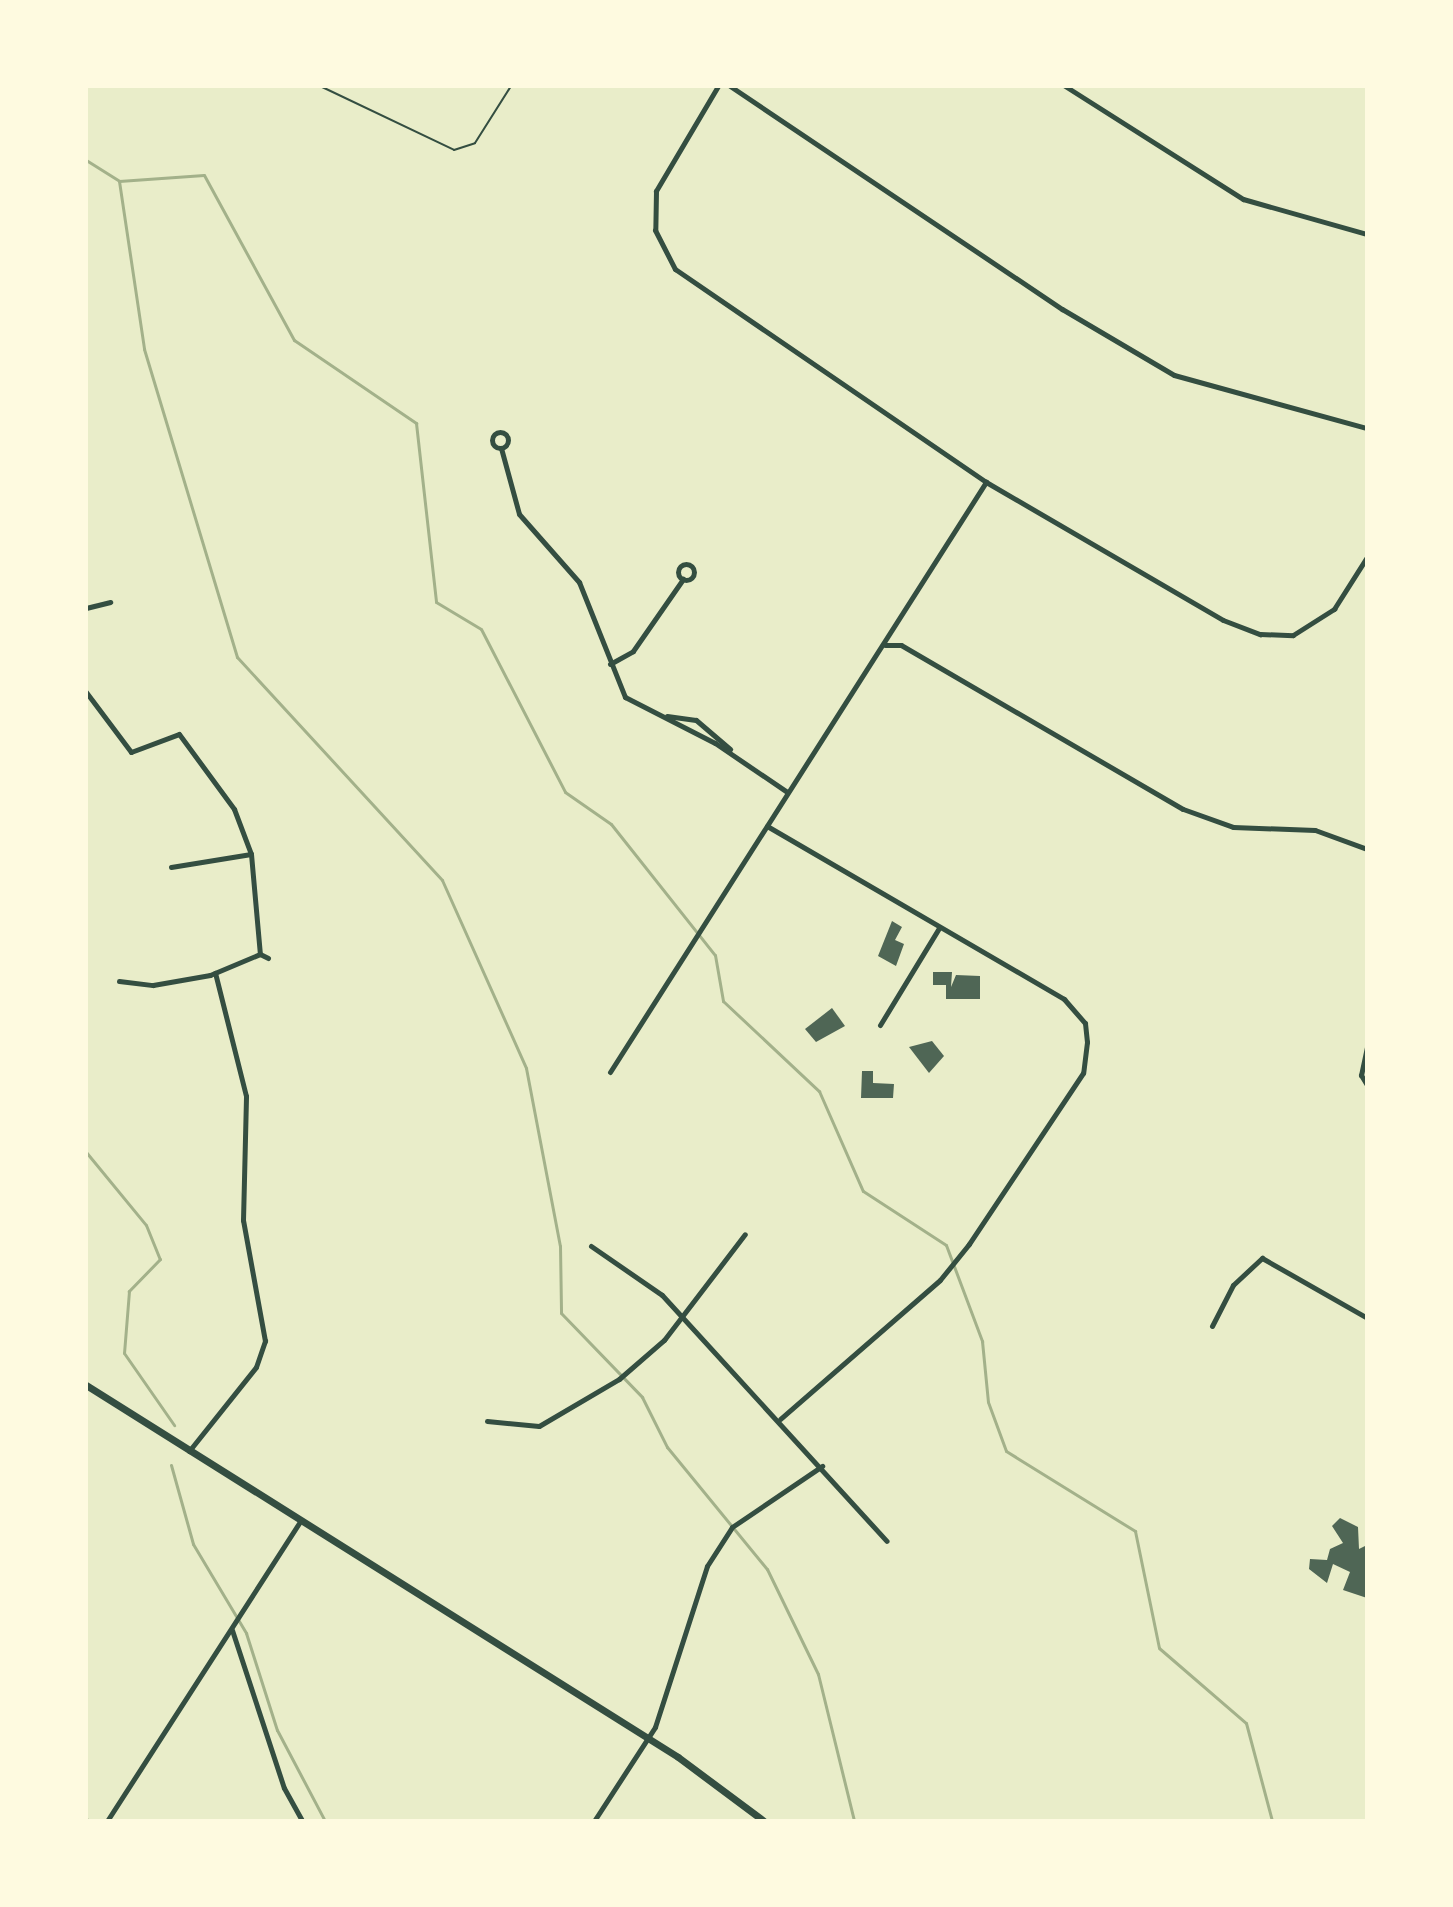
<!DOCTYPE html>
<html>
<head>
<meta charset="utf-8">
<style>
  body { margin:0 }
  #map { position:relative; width:1453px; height:1907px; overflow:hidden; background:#e9edc9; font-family:"Fira Sans",sans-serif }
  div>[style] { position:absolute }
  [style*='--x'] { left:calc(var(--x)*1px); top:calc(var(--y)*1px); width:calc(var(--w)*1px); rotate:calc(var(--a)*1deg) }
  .stream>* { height:3px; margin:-1.5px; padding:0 1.5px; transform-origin:1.5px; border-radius:1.5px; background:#a3b18a }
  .building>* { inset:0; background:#4f6655 }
  .service>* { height:2px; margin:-1px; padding:0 1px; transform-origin:1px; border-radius:1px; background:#344e41 }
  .minor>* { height:5px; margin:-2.5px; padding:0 2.5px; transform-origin:2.5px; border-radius:2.5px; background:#344e41 }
  .minor>.ring { margin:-2.5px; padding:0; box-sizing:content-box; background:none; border:5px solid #344e41; border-radius:50% }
  .secondary>* { height:7px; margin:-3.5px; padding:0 3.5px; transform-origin:3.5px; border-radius:3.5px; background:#344e41 }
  span { translate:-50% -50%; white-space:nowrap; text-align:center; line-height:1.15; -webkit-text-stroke:6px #fefae0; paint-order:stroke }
  .frame { position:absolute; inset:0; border:88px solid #fefae0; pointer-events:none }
</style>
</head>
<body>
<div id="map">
  <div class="stream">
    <i style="--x:86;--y:160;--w:39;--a:32"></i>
    <i style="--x:119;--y:181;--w:85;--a:-4"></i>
    <i style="--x:204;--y:175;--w:188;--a:61.4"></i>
    <i style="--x:294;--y:340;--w:148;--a:34.2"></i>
    <i style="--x:416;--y:423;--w:180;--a:83.6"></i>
    <i style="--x:436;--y:602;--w:52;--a:31"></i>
    <i style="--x:481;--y:629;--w:183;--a:62.7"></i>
    <i style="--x:565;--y:792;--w:56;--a:34.8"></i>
    <i style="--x:611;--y:824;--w:167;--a:51.6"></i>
    <i style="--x:715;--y:955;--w:47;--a:80.1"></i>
    <i style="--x:723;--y:1001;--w:132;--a:43.2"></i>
    <i style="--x:819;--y:1091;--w:109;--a:66.3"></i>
    <i style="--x:863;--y:1191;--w:99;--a:33"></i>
    <i style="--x:946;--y:1245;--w:103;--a:69.4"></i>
    <i style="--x:982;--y:1341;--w:61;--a:84.4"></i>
    <i style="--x:988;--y:1402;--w:52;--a:69.8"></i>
    <i style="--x:1006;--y:1451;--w:152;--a:31.8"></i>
    <i style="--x:1135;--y:1531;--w:119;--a:78.4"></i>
    <i style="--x:1159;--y:1648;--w:115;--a:40.8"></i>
    <i style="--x:1246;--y:1723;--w:101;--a:75.1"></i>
    <i style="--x:119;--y:181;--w:170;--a:81.5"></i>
    <i style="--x:144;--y:349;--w:322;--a:73.2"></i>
    <i style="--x:237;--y:657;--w:303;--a:47.4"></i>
    <i style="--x:442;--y:880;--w:206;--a:65.9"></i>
    <i style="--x:526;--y:1068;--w:181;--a:79.2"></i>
    <i style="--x:560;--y:1246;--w:67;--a:89.1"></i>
    <i style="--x:561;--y:1313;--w:117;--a:46"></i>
    <i style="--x:642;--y:1397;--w:56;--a:63.4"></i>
    <i style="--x:667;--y:1447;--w:158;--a:50.7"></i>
    <i style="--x:767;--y:1569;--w:117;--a:64.1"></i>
    <i style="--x:818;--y:1674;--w:151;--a:76.2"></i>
    <i style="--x:86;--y:1152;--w:94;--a:50.6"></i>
    <i style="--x:146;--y:1225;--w:37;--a:68"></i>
    <i style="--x:160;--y:1259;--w:45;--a:134.1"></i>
    <i style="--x:129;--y:1291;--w:62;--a:94.6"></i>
    <i style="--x:124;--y:1353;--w:88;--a:55.2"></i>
    <i style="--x:171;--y:1465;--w:82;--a:74.4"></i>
    <i style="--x:193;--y:1544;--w:104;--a:59.2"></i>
    <i style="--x:246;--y:1633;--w:102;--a:72.3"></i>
    <i style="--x:277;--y:1730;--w:103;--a:62.2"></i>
  </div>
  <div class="building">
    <i style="clip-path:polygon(892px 921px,902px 927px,895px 940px,904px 944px,896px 966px,878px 956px)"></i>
    <i style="clip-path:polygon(933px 972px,952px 972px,951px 987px,956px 975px,980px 976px,980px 999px,946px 999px,946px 985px,933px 985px)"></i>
    <i style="clip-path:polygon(832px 1008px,845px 1026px,816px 1042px,805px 1029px)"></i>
    <i style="clip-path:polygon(932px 1041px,944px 1056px,929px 1073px,909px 1047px)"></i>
    <i style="clip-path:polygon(862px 1071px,873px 1071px,873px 1083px,894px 1084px,893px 1098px,861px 1098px)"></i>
    <i style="clip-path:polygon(1340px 1518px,1358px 1527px,1359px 1549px,1367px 1545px,1367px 1598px,1343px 1590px,1350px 1572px,1333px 1564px,1327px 1583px,1309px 1569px,1310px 1559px,1327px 1560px,1330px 1549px,1343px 1543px,1332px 1526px)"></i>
  </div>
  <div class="service">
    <i style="--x:320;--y:86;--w:148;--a:25.5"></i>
    <i style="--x:454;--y:150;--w:22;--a:-18"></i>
    <i style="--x:475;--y:143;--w:67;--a:-57.7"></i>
  </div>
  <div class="minor">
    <i style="--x:718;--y:86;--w:122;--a:120.6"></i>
    <i style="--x:656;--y:191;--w:39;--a:91"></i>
    <i style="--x:655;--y:230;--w:44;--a:62.9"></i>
    <i style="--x:675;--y:269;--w:377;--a:34.4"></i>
    <i style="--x:986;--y:482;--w:274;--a:30.2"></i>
    <i style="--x:1223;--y:620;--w:40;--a:21"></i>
    <i style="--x:1260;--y:634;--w:33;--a:2"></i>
    <i style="--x:1293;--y:635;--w:49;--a:-32.4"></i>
    <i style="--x:1334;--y:609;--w:62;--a:-57.6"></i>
    <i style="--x:730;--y:86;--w:400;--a:33.9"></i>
    <i style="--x:1062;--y:309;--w:130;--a:30.5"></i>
    <i style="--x:1174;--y:375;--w:200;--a:15.4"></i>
    <i style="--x:1065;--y:86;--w:211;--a:32.4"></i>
    <i style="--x:1243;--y:199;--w:129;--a:15.8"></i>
    <i class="ring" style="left:492px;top:432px;width:11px;height:11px"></i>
    <i style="--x:501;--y:448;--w:68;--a:74.7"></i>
    <i style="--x:519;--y:514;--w:91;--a:48.6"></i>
    <i style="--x:579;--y:582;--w:124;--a:68.2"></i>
    <i style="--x:625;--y:697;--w:101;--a:27.1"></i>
    <i style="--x:715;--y:743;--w:87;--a:34.2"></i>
    <i class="ring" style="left:678px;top:564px;width:11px;height:11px"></i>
    <i style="--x:86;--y:608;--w:25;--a:-14"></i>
    <i style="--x:885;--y:645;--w:16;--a:0"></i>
    <i style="--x:901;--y:645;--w:326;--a:30.2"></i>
    <i style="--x:1183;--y:809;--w:53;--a:19.8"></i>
    <i style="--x:1233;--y:827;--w:82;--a:2.1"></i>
    <i style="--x:1315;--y:830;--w:55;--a:20.1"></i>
    <i style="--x:610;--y:664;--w:26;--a:-29"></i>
    <i style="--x:633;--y:651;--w:88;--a:-55.2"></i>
    <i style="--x:86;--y:692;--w:75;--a:53.1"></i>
    <i style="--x:667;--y:716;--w:29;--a:8"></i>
    <i style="--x:696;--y:720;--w:45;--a:40.5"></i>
    <i style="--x:179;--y:734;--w:93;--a:53.7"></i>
    <i style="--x:234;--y:809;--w:48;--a:69.3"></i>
    <i style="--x:251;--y:854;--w:100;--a:84.9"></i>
    <i style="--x:131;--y:752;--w:51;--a:-20.6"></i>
    <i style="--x:767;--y:826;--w:344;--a:30.2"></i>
    <i style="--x:1064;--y:999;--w:32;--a:49"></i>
    <i style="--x:1085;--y:1023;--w:19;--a:84"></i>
    <i style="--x:1087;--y:1042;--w:31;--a:97"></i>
    <i style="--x:1083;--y:1073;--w:206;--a:123.7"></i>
    <i style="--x:969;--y:1244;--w:46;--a:128.9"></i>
    <i style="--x:940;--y:1280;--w:212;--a:139"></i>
    <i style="--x:171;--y:867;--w:81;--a:-9.2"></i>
    <i style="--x:260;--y:954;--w:9;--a:27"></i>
    <i style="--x:119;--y:981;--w:34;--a:7"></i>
    <i style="--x:153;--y:985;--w:58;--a:-10"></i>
    <i style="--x:210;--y:975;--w:54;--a:-22.8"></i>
    <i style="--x:880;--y:1025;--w:114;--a:-58.7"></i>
    <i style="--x:1367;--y:1047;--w:29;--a:102"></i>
    <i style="--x:1361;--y:1075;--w:12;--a:59"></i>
    <i style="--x:610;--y:1072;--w:700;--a:-57.49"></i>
    <i style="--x:591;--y:1246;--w:86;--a:34.6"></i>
    <i style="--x:662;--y:1295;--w:333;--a:47.6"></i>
    <i style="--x:1212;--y:1326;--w:46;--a:-62.9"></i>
    <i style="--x:1233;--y:1285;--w:40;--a:-43"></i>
    <i style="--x:1262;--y:1258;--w:121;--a:29.7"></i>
    <i style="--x:487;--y:1421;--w:52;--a:5.5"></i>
    <i style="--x:539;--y:1426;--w:93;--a:-30.4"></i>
    <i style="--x:619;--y:1379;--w:60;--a:-40.9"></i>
    <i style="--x:664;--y:1340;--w:133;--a:-52.6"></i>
    <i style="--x:189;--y:1451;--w:107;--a:-51.4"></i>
    <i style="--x:256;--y:1367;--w:28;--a:-71"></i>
    <i style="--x:265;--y:1341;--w:123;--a:-100.3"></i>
    <i style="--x:243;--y:1220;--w:124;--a:-88.6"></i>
    <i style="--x:246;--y:1096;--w:127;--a:-104.1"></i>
    <i style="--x:232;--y:1630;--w:166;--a:71.8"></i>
    <i style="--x:284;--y:1788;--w:38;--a:61"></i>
    <i style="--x:86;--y:1820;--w:1;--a:45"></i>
    <i style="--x:107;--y:1821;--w:356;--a:-57.2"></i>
    <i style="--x:594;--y:1821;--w:112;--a:-57"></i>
    <i style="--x:655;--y:1727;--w:169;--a:-72.1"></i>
    <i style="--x:707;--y:1566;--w:46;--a:-57.3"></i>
    <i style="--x:732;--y:1527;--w:109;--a:-34.1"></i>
  </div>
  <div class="secondary">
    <i style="--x:86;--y:1385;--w:699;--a:32.14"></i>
    <i style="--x:678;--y:1757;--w:107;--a:36.7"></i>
  </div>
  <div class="frame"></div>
</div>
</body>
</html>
